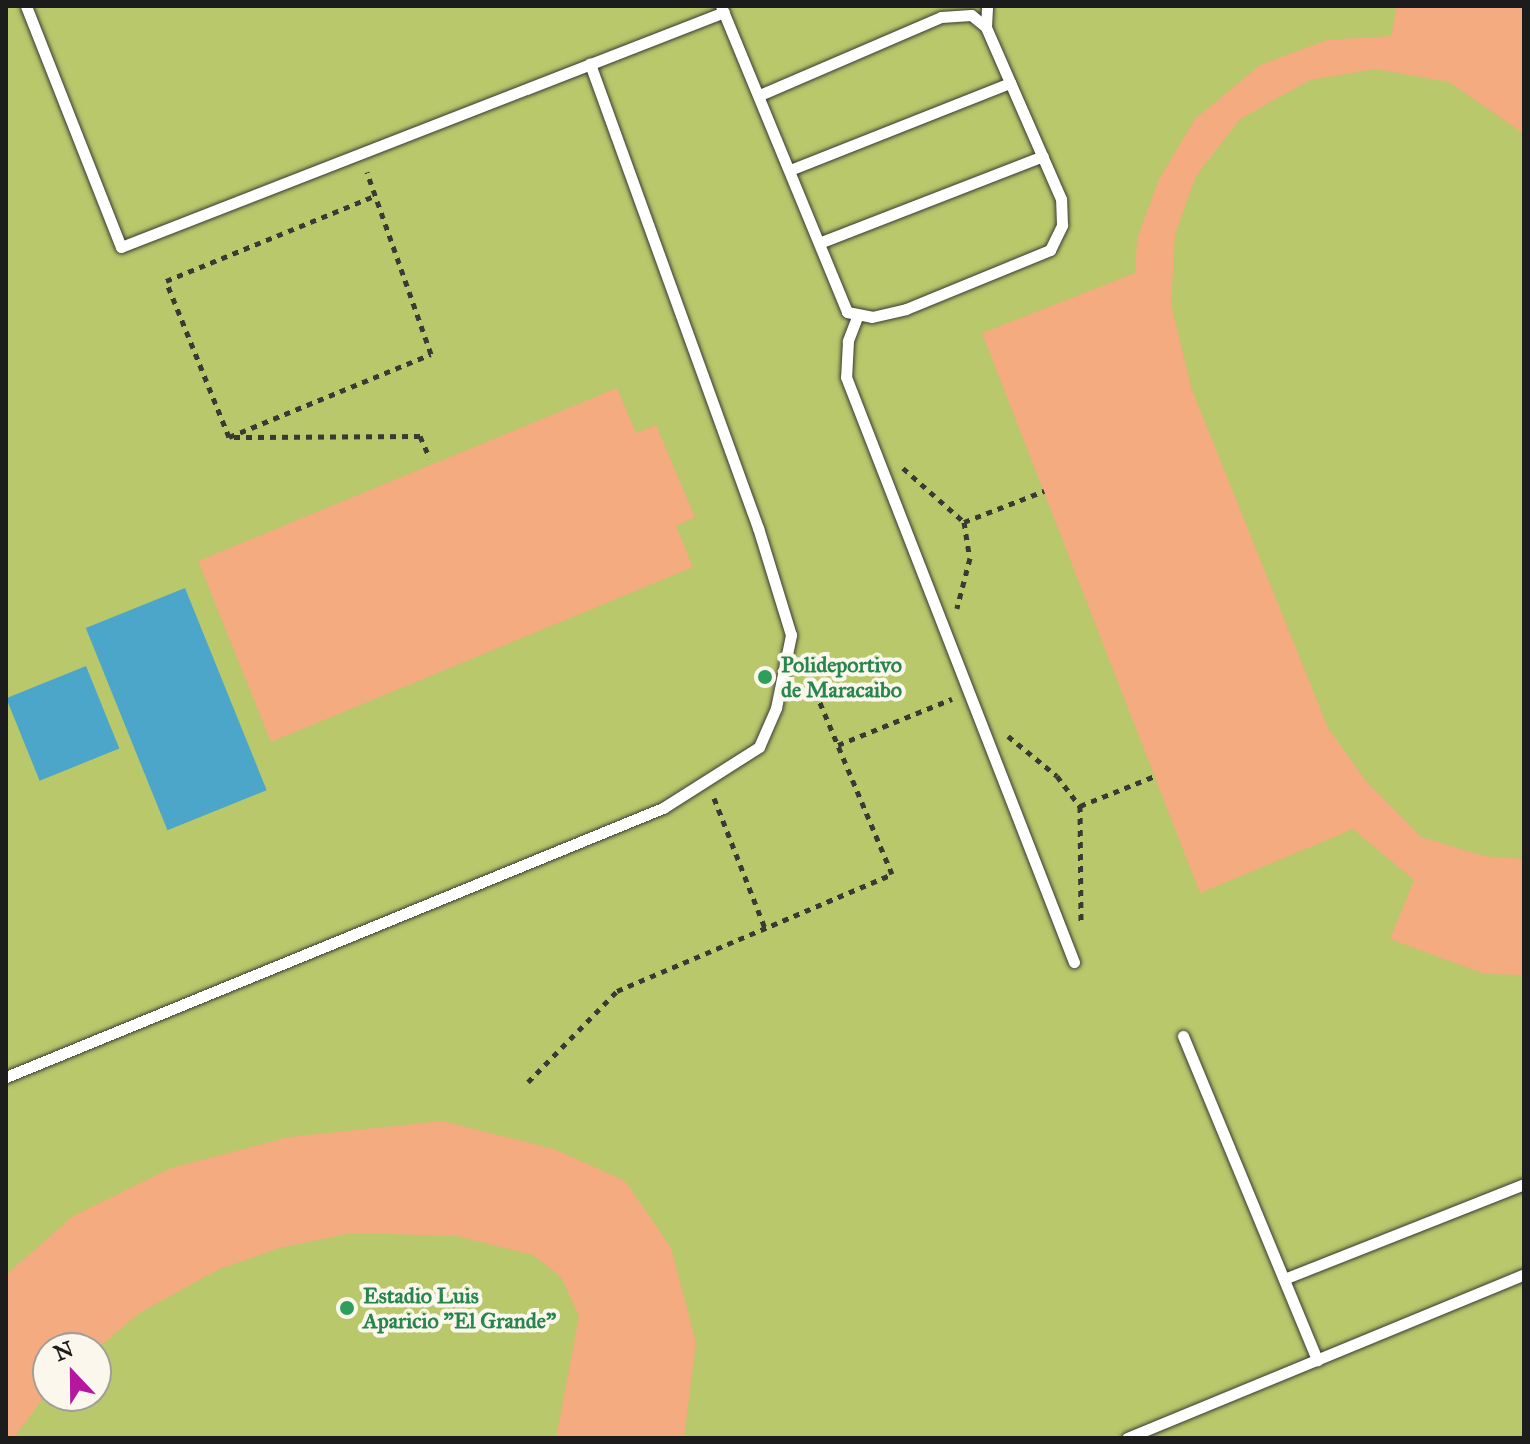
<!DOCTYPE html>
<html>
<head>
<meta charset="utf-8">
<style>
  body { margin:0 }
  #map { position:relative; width:1530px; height:1444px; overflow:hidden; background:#ecdeba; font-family:"IM FELL Great Primer",serif }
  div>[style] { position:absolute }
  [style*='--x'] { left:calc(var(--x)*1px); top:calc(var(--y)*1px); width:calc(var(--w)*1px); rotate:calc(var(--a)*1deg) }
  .green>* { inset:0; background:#b8c86b }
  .water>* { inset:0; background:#4ca6c9; transform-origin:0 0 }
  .building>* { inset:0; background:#f3ab7f }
  .path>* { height:5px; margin-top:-2.5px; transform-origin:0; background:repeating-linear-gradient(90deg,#3b3934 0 6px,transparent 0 12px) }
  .roads { filter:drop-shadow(0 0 2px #3b3934) drop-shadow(0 0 2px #3b3934) }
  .lane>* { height:11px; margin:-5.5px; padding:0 5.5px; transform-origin:5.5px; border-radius:5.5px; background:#fff }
  .dots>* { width:22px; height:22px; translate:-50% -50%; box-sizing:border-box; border:4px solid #fbf7ec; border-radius:50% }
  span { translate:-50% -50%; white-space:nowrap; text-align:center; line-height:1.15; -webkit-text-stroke:8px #fbf7ec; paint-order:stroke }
  .leisure-label { font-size:22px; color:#27864d; font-weight:700 }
  .left { translate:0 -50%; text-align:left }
  .frame { position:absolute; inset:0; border:8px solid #1c1c1c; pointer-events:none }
  .north { position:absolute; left:32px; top:1332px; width:80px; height:80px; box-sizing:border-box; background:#fbf7ec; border:2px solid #a29f99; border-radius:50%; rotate:338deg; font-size:22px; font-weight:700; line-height:32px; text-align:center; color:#1c1c1c }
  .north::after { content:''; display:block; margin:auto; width:28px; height:36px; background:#b5179e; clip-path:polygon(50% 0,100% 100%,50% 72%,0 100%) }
</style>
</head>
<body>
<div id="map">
  <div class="green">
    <i style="clip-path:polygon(evenodd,6px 6px,1524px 6px,1524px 1438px,6px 1438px,6px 6px,48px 1348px,96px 1348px,96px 1396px,48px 1396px,48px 1348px)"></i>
  </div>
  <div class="water">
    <i style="left:185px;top:588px;width:218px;height:107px;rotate:68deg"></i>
    <i style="left:86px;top:666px;width:89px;height:86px;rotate:68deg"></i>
  </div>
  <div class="building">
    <i style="clip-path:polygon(1397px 6px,1524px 6px,1524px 134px,1449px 82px,1375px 69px,1310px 80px,1240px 119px,1196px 176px,1175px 234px,1171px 305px,1192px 390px,1328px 728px,1366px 781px,1421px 837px,1484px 856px,1524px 859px,1524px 975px,1485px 974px,1390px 939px,1414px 880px,1353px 829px,1200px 893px,982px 333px,1135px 273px,1137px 239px,1159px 179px,1195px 119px,1260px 65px,1327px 40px,1391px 36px)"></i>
    <i style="clip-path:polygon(617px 388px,636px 433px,656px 425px,695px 517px,676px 526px,693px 567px,271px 742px,198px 561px)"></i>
    <i style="clip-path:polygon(442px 1121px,554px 1149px,625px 1181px,671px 1248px,696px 1342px,684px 1438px,556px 1438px,579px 1316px,561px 1277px,533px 1255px,456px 1236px,352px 1233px,279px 1248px,217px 1270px,138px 1314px,98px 1348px,48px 1348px,48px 1391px,14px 1438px,6px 1438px,6px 1275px,73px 1216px,171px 1168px,289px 1137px)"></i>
  </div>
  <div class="path">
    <i style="--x:229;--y:437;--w:218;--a:-22.3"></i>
    <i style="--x:431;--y:354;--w:193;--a:-109.4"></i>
    <i style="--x:229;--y:437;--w:168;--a:-112"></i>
    <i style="--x:166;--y:281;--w:225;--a:-22.2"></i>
    <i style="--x:234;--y:437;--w:186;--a:-0.3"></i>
    <i style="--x:420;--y:436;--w:24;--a:66"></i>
    <i style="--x:903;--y:468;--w:81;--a:41.5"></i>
    <i style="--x:964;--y:522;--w:36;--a:81"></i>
    <i style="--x:970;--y:558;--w:52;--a:104.6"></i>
    <i style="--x:964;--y:522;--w:86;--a:-21.2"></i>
    <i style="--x:1008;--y:736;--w:63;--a:39.2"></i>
    <i style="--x:1057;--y:776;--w:38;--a:53"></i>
    <i style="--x:1080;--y:806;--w:116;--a:89.5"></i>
    <i style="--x:838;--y:745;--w:123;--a:-22"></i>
    <i style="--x:714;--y:798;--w:140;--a:68.6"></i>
    <i style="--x:1080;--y:806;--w:81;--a:-21.8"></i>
    <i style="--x:528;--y:1082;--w:127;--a:-45.6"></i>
    <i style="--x:617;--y:991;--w:299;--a:-23"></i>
    <i style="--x:892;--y:874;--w:225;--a:-112.8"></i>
  </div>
  <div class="roads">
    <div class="lane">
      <i style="--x:26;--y:6;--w:259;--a:68.5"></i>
      <i style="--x:121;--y:247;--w:647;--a:-21.29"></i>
      <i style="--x:721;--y:6;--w:331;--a:67.6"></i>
      <i style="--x:847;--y:312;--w:25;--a:11"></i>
      <i style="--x:872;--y:317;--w:35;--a:-13"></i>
      <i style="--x:906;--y:309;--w:156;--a:-22.3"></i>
      <i style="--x:1050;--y:250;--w:28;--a:-64"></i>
      <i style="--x:1062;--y:225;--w:26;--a:-92"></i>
      <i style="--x:1061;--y:199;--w:188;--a:-113.6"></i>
      <i style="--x:986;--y:27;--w:19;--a:-141"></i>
      <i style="--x:971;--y:15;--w:30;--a:176"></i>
      <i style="--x:941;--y:17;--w:197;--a:156.7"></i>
      <i style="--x:986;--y:27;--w:21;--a:-87"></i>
      <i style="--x:790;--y:170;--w:237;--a:-21.6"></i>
      <i style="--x:819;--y:243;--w:240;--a:-21.2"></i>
      <i style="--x:857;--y:317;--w:26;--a:111"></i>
      <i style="--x:848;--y:341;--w:36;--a:93"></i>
      <i style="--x:846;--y:377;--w:628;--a:68.71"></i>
      <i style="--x:1183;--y:1036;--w:351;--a:67.5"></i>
      <i style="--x:6;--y:1077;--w:710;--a:-22.27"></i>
      <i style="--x:663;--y:808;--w:114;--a:-32.4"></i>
      <i style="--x:759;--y:747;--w:43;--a:-66.4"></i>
      <i style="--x:776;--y:708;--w:75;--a:-78.4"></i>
      <i style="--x:791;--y:635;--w:112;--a:-107.1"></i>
      <i style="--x:758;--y:528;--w:494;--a:-109.9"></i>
      <i style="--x:1284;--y:1279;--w:258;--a:-21.6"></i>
      <i style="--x:1127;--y:1438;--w:430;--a:-22.4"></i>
    </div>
  </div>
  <div class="dots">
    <i style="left:765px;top:677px;background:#2e9e5b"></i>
    <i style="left:347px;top:1308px;background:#2e9e5b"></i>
  </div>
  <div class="leisure-label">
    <span class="left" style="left:781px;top:677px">Polideportivo<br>de Maracaibo</span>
    <span class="left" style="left:363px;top:1308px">Estadio Luis<br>Aparicio "El Grande"</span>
  </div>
  <div class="frame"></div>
  <div class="north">N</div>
</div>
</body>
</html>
